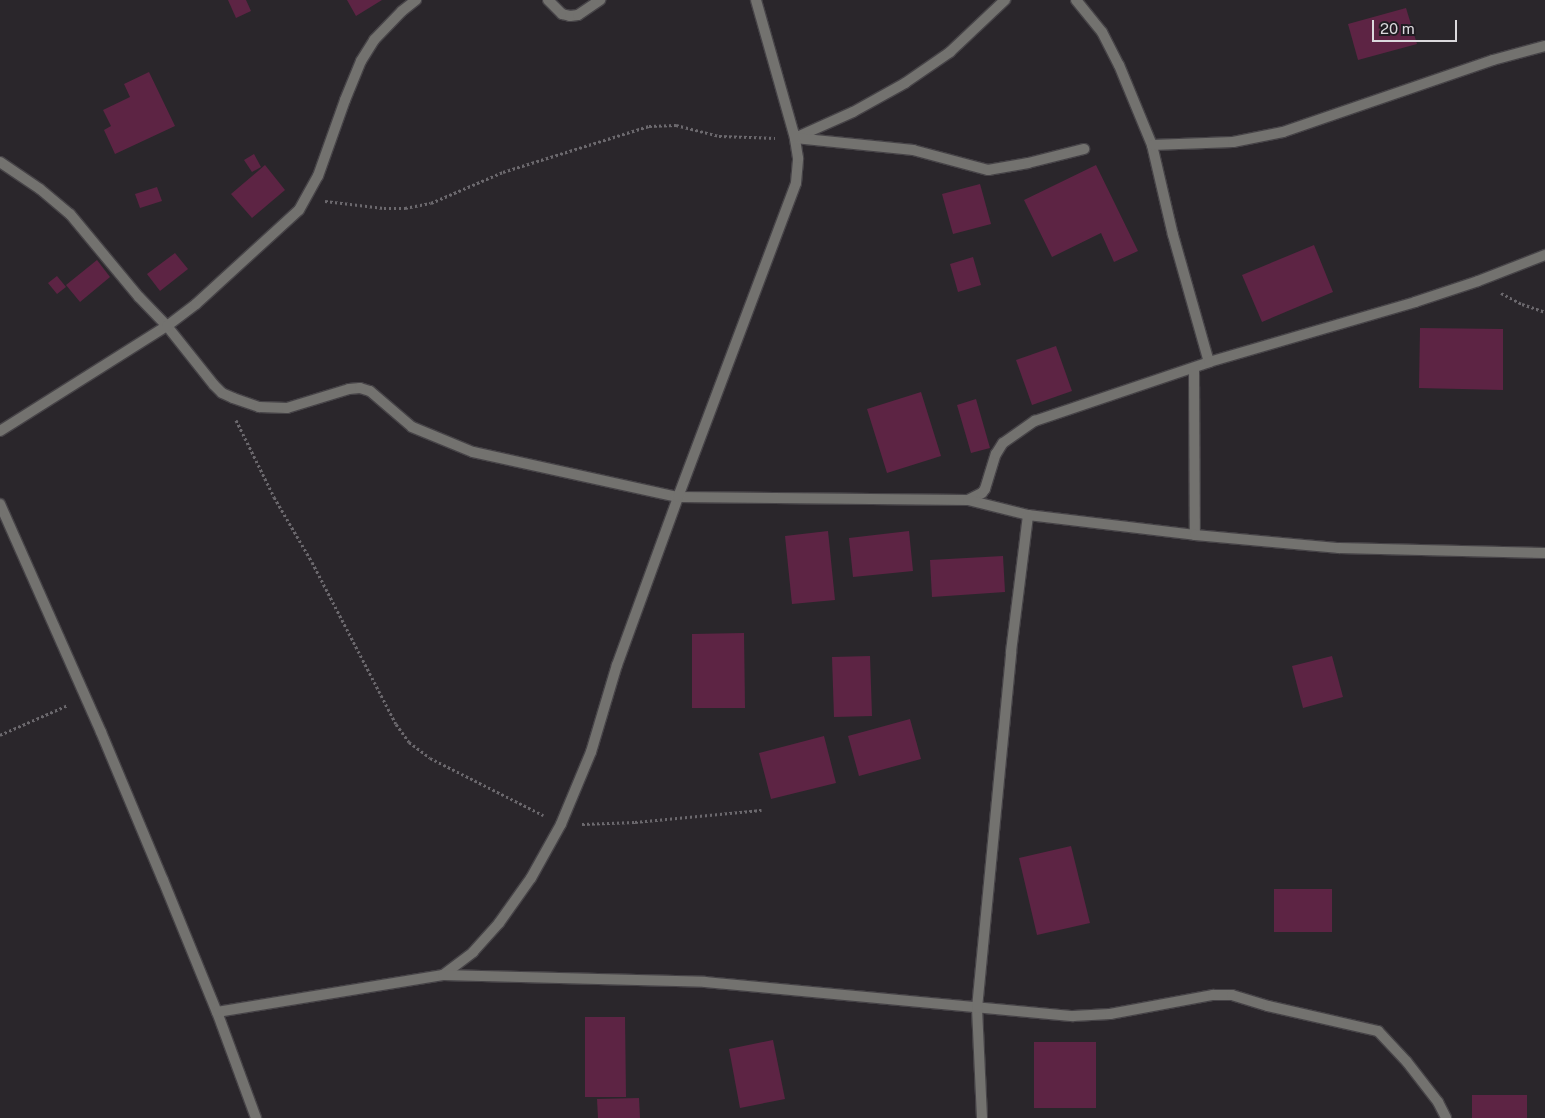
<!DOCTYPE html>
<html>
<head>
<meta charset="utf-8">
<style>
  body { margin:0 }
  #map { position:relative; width:1545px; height:1118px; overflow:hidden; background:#2a262b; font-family:"Public Sans",sans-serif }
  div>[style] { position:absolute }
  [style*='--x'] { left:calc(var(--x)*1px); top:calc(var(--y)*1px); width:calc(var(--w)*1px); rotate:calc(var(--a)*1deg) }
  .building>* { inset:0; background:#5d2444 }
  .path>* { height:3px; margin-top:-1.5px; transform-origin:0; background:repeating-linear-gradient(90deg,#6b686d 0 2.5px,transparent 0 5px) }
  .roads { filter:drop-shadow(1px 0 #464347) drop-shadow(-1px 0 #464347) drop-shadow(0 1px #464347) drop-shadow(0 -1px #464347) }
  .minor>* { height:10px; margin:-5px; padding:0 5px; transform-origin:5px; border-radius:5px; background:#73726f }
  span { translate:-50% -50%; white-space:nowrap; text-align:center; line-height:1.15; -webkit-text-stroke:4px #201c22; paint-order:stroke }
  .scale { position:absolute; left:1372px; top:20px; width:85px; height:22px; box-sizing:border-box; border:2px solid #dbd9dd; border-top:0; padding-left:6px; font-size:15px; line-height:18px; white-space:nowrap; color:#dbd9dd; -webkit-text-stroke:4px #201c22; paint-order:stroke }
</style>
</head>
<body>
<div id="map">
  <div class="building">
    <i style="clip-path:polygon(228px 0,246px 0,251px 11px,236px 18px)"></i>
    <i style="clip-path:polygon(347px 0,382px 0,356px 16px)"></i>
    <i style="clip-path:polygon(1406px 8px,1417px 44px,1358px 60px,1348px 24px)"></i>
    <i style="clip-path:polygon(149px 72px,175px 126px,115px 154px,104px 130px,111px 126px,103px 110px,130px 97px,124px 84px)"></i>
    <i style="clip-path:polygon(254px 154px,261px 167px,252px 172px,244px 160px)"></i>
    <i style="clip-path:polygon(265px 165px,285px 190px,252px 218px,231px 194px)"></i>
    <i style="clip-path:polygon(1096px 165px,1138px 251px,1114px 262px,1101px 233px,1052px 257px,1024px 200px)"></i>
    <i style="clip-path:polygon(980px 184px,991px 224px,953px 234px,942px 194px)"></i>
    <i style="clip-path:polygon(157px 187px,162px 201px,140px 208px,135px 194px)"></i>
    <i style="clip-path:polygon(1314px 245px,1333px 292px,1262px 322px,1242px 275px)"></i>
    <i style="clip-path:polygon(175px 253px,188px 269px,160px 291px,147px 274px)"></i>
    <i style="clip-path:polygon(973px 257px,981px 285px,958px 292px,950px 264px)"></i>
    <i style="clip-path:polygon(97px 260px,110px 277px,80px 302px,66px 285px)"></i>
    <i style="clip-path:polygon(57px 276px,66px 287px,57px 294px,48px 283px)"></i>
    <i style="clip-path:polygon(1420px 328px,1503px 329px,1503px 390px,1419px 388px)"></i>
    <i style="clip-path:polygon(1056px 346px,1072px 391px,1032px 405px,1016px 360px)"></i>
    <i style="clip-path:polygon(921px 392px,941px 456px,887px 473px,867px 409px)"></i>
    <i style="clip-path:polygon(976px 399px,990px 448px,971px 453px,957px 405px)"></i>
    <i style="clip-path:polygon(828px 531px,835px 600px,792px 604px,785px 536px)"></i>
    <i style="clip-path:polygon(909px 531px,913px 571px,853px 577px,849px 538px)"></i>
    <i style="clip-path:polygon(1003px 556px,1005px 592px,932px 597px,930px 560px)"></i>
    <i style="clip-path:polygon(744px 633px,745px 708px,692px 708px,692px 634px)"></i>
    <i style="clip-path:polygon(870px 656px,872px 716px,834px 717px,832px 657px)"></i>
    <i style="clip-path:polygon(1332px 656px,1343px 697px,1303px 708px,1292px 666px)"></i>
    <i style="clip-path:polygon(910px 719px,921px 759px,859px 776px,848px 736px)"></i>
    <i style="clip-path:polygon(824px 736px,836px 783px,771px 799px,759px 753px)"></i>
    <i style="clip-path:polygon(1071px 846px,1090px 923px,1037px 935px,1019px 858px)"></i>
    <i style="clip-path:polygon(1274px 889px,1332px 889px,1332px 932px,1274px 932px)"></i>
    <i style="clip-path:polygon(585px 1017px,625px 1017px,626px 1097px,585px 1097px)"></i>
    <i style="clip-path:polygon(773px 1040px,785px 1099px,740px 1108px,729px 1049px)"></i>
    <i style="clip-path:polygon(1034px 1042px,1096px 1042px,1096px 1108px,1034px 1108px)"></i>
    <i style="clip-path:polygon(1472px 1095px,1527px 1095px,1527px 1118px,1472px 1118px)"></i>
    <i style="clip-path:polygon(639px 1098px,640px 1118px,598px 1118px,597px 1099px)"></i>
  </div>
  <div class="path">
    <i style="--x:325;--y:201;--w:59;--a:6.8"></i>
    <i style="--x:384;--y:208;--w:21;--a:0"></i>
    <i style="--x:405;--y:208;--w:26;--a:-11"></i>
    <i style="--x:431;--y:203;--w:78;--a:-23.3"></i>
    <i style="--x:503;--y:172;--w:153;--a:-17.5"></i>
    <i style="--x:649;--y:126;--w:27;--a:-2"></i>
    <i style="--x:676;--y:125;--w:44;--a:14.3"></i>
    <i style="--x:719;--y:136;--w:56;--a:2"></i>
    <i style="--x:1501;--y:293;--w:24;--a:28"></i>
    <i style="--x:1522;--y:304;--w:24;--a:19"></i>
    <i style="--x:236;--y:420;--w:86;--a:63.7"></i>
    <i style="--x:274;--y:497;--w:75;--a:59.7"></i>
    <i style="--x:312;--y:562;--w:182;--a:62.6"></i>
    <i style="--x:396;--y:724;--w:22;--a:54"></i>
    <i style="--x:409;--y:742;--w:26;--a:37"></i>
    <i style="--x:430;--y:758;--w:127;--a:26.8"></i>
    <i style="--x:0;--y:735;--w:74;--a:-23.8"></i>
    <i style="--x:582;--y:824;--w:53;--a:-2.2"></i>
    <i style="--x:635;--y:822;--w:127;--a:-5.4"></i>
  </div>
  <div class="roads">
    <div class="minor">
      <i style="--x:548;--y:0;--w:20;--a:45"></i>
      <i style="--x:562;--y:14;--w:8;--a:14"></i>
      <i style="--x:570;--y:16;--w:8;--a:-7"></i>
      <i style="--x:578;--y:15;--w:27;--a:-34"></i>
      <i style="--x:1076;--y:0;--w:41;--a:50.9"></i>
      <i style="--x:1102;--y:32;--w:37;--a:63"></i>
      <i style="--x:1119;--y:65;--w:87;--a:67.6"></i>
      <i style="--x:1152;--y:145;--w:92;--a:76.9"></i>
      <i style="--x:1173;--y:235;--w:132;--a:74.2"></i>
      <i style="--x:797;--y:137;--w:61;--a:-24.1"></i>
      <i style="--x:853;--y:112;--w:60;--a:-29.1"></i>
      <i style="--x:905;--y:83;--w:55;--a:-34.6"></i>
      <i style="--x:950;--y:52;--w:76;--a:-43.4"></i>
      <i style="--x:795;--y:138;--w:119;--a:5.8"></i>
      <i style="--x:913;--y:150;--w:78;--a:14.9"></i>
      <i style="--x:988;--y:170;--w:41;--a:-9.9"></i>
      <i style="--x:1028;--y:163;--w:58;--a:-14"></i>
      <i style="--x:1152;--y:145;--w:81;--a:-2.1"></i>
      <i style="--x:1233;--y:142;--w:51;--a:-11.3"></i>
      <i style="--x:1283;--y:132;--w:222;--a:-18.9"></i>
      <i style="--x:1493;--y:60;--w:54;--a:-15.1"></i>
      <i style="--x:0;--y:162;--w:48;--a:34"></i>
      <i style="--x:40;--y:189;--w:39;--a:40"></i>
      <i style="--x:70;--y:214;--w:108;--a:50.3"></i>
      <i style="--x:139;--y:297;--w:40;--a:46"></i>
      <i style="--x:167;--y:326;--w:75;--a:51.5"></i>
      <i style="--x:214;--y:385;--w:11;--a:45"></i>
      <i style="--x:222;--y:393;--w:12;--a:24"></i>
      <i style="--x:233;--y:398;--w:28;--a:19"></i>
      <i style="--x:259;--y:407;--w:28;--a:2"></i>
      <i style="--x:287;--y:408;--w:65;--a:-17"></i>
      <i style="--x:349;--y:389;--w:11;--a:-5"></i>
      <i style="--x:360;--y:388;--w:10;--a:17"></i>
      <i style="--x:370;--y:391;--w:55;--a:40.6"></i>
      <i style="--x:412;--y:427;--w:66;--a:22.3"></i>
      <i style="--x:473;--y:452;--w:210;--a:12.4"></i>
      <i style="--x:678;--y:497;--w:290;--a:0.6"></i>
      <i style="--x:968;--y:500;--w:16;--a:-27"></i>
      <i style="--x:982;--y:493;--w:5;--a:-53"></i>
      <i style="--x:985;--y:489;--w:37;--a:-73"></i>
      <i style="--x:996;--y:454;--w:13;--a:-58"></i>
      <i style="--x:1003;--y:443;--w:39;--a:-35"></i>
      <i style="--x:1035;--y:421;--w:184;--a:-18.7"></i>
      <i style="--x:1209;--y:362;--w:215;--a:-16.2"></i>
      <i style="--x:1415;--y:302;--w:66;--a:-18.4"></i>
      <i style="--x:1478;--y:281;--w:72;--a:-21.2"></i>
      <i style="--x:1194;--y:368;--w:167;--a:89.7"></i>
      <i style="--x:0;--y:431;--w:197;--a:-32.2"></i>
      <i style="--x:167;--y:326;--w:36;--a:-37"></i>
      <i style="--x:196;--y:304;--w:139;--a:-42.4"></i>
      <i style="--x:299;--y:210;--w:39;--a:-61"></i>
      <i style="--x:318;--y:176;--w:81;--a:-70.4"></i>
      <i style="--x:345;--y:100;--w:42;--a:-67.7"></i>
      <i style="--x:361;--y:61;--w:25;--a:-58"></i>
      <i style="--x:374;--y:40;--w:40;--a:-46"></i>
      <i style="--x:402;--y:11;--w:18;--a:-38"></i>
      <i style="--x:968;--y:500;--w:62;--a:14"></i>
      <i style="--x:1028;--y:515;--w:168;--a:6.8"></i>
      <i style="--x:1195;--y:535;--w:145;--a:5.2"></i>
      <i style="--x:1339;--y:548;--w:206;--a:1.4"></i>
      <i style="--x:0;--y:504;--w:249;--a:66.1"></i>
      <i style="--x:101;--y:732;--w:160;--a:67.3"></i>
      <i style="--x:163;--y:880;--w:143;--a:67.8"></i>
      <i style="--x:217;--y:1012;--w:113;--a:69.8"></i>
      <i style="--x:443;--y:975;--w:38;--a:-37"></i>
      <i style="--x:473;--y:952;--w:39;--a:-48"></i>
      <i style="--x:499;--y:923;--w:55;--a:-54.6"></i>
      <i style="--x:531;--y:878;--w:62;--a:-60.9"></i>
      <i style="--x:561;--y:824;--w:78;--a:-67.4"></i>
      <i style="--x:591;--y:752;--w:91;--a:-73.4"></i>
      <i style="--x:617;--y:665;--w:179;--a:-70"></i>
      <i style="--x:678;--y:497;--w:335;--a:-69.4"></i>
      <i style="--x:796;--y:183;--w:25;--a:-85"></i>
      <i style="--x:798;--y:158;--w:20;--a:-99"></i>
      <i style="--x:795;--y:138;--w:143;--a:-105.8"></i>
      <i style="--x:217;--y:1012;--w:229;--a:-9.3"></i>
      <i style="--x:443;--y:975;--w:262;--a:1.5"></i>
      <i style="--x:705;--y:982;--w:370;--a:5.3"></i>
      <i style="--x:1073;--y:1016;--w:37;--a:-3"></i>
      <i style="--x:1110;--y:1014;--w:105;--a:-10.5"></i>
      <i style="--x:1213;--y:995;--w:19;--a:0"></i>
      <i style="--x:1232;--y:995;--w:38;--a:17"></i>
      <i style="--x:1268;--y:1006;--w:113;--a:12.8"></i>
      <i style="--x:1378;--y:1031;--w:42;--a:46.9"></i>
      <i style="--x:1407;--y:1062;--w:51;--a:52.2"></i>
      <i style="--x:1438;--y:1102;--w:18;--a:63"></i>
      <i style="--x:982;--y:1118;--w:110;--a:-92.6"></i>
      <i style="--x:977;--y:1008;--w:358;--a:-84.5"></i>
      <i style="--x:1011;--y:652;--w:138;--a:-82.9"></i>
    </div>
  </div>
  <div class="scale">20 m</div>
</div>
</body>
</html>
